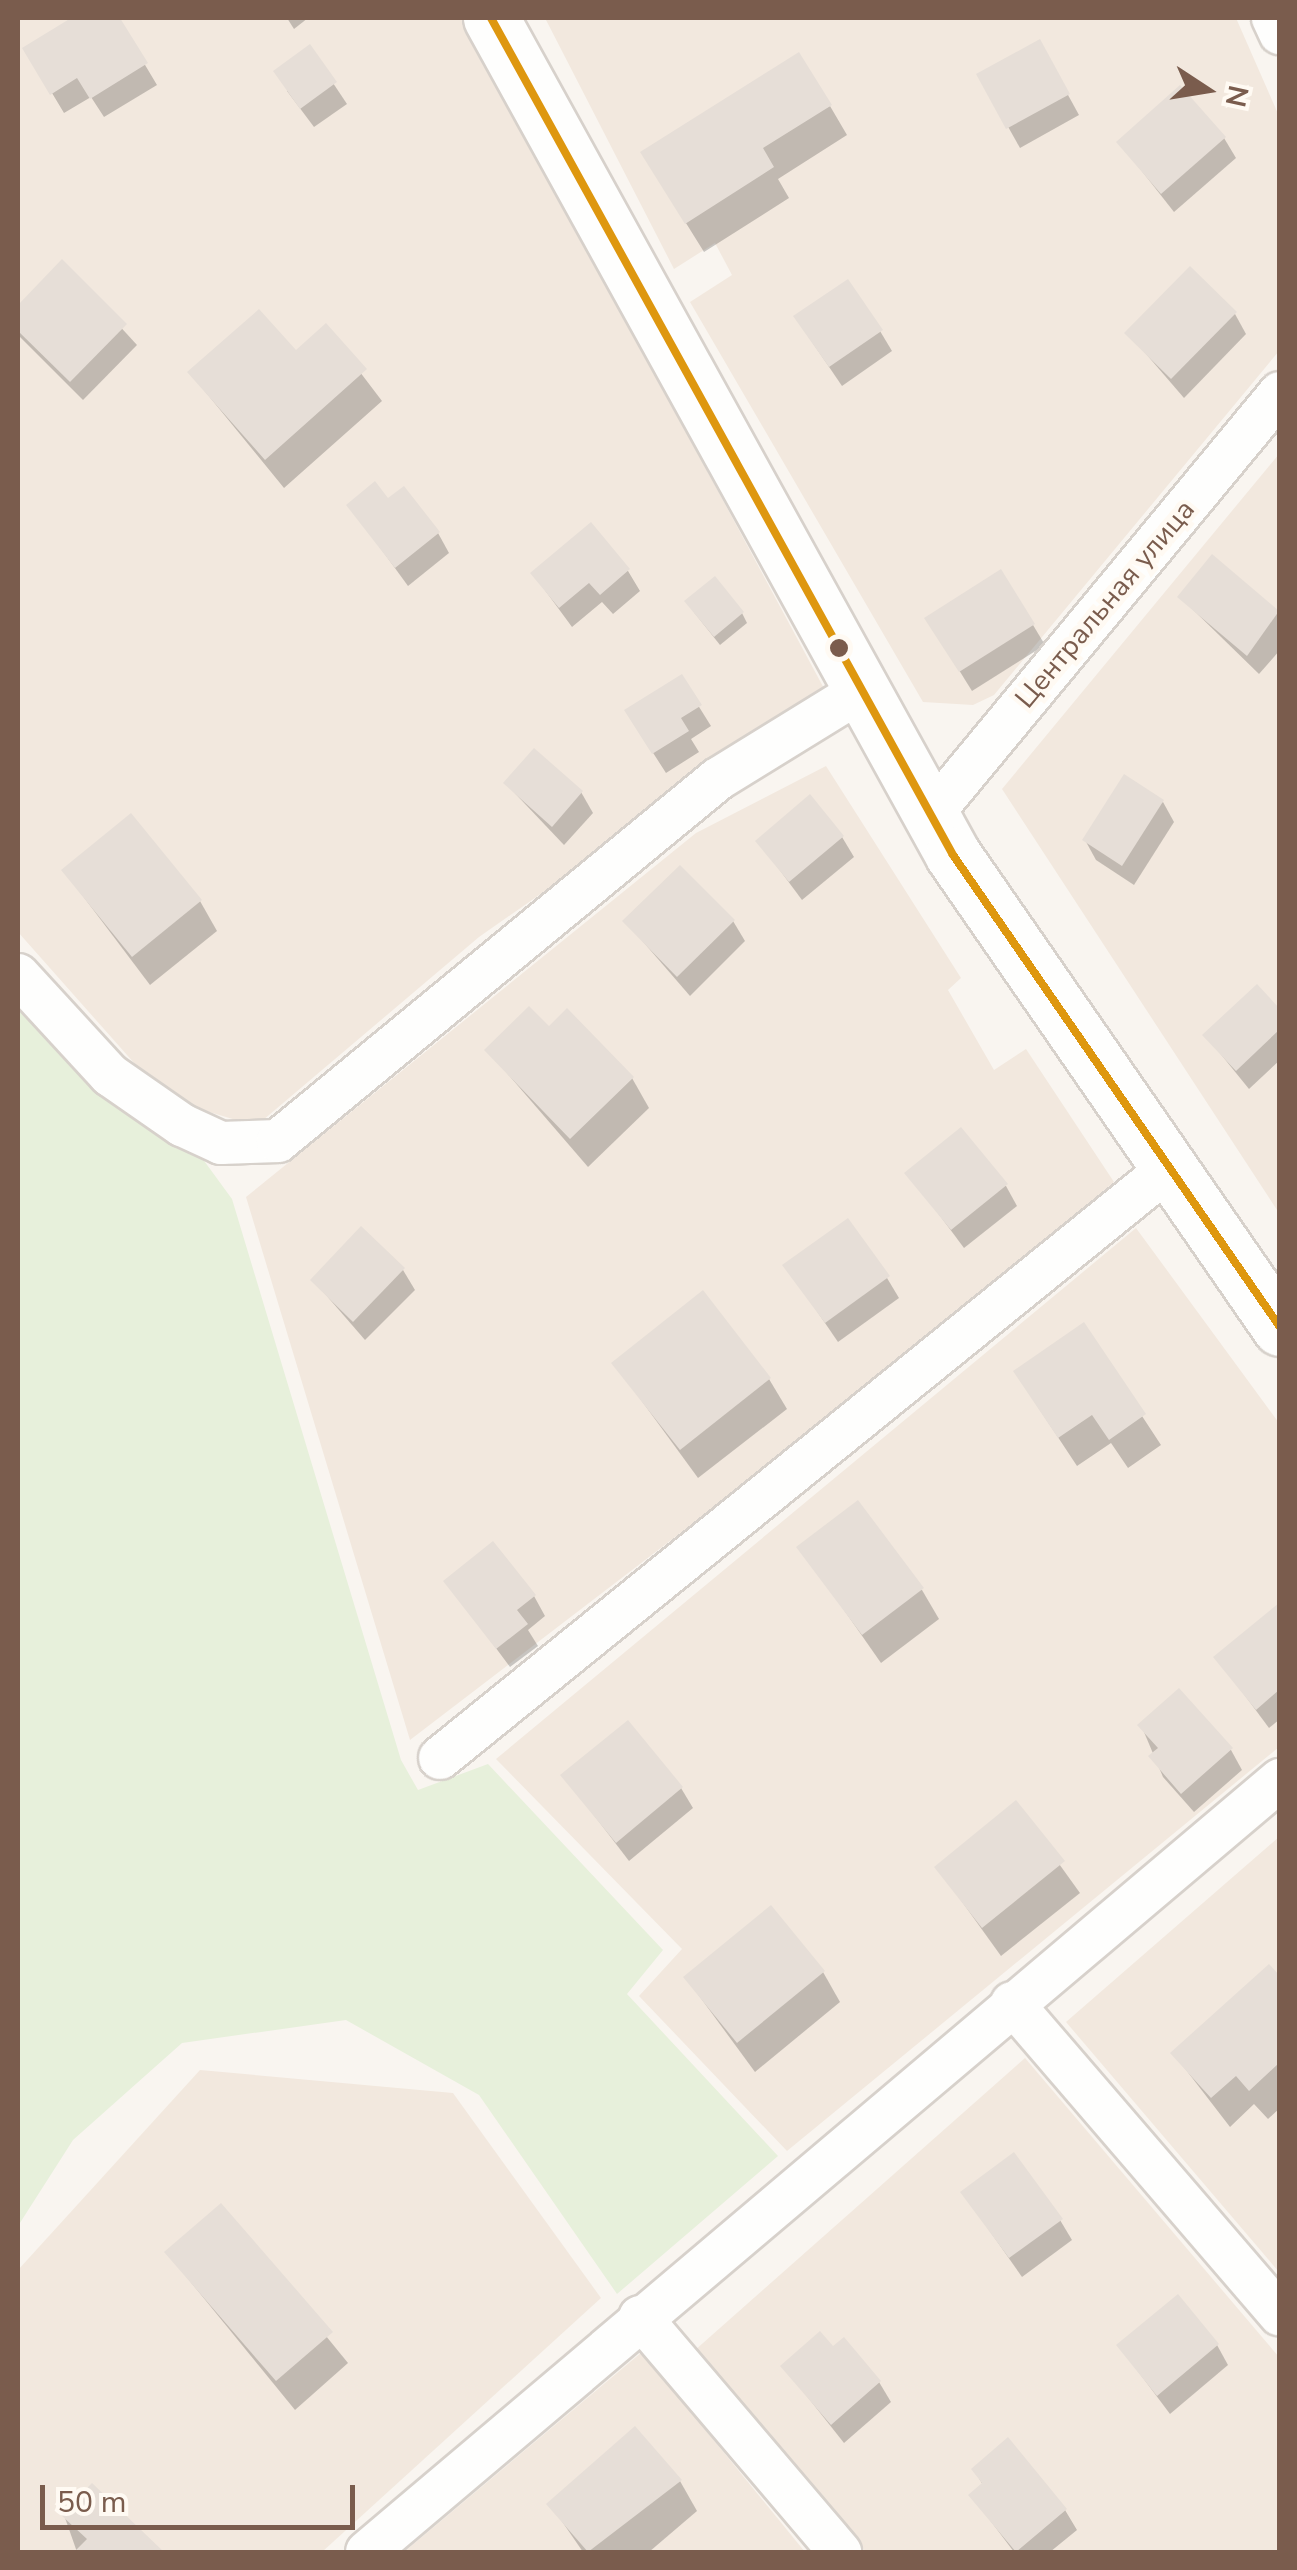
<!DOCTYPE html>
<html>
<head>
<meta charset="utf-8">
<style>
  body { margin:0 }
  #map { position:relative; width:1297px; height:2570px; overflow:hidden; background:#f9f5f0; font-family:"Nunito Sans",sans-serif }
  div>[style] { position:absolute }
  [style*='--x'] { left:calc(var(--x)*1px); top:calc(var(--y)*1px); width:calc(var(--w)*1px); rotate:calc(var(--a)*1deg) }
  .residential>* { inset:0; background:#f2e8de }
  .green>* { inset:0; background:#e7f0db }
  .shadow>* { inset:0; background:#0003 }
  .building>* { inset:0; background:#e6ded7 }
  .roads { filter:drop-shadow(2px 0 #d7d1cb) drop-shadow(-2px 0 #d7d1cb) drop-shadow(0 2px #d7d1cb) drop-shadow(0 -2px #d7d1cb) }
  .street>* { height:42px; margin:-21px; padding:0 21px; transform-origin:21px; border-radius:21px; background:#fefefd }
  .secondary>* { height:55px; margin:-27.5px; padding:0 27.5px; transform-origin:27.5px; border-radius:27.5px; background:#fefefd }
  .bus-1>* { height:8px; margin:-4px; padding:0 4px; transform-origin:4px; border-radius:4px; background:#de970f }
  .dots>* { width:28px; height:28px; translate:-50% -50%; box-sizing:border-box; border:5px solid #fffaf3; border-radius:50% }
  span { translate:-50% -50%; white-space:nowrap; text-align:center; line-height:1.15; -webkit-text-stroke:9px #fffaf3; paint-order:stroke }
  .street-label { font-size:28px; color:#7a5c4d }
  .frame { position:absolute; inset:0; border:20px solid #7a5c4d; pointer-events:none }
  .north { position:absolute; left:1157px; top:40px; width:100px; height:100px; -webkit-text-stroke:8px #fffaf3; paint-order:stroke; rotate:102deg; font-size:28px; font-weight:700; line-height:40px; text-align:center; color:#7a5c4d }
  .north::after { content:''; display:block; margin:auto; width:35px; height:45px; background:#7a5c4d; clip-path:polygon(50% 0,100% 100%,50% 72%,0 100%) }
  .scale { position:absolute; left:40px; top:2485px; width:315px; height:45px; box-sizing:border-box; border:5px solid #7a5c4d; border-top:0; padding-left:12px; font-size:30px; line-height:35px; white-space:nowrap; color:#7a5c4d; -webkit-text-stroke:8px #fffaf3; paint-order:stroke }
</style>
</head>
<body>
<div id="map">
  <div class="residential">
    <i style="clip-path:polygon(18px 18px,464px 18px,827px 694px,479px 937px,256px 1126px,166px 1099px,18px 932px)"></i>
    <i style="clip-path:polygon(545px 18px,1236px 18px,1279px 116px,1279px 351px,994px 695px,973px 705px,923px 702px,690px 302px,732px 275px,715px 243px,674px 269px)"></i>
    <i style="clip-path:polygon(1279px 454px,1279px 1213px,1002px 789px)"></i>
    <i style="clip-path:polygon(826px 766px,961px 978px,948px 990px,994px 1070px,1026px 1049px,1114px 1182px,858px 1397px,410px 1740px,246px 1197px,696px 833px)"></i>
    <i style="clip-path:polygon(1136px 1228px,1279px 1423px,1279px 1747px,787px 2151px,639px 1996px,682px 1949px,496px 1759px)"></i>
    <i style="clip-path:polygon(1279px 1837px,1279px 2272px,1066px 2022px)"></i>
    <i style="clip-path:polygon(1025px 2058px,1279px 2357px,1279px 2552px,866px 2552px,694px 2351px)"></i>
    <i style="clip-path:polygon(200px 2070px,453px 2093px,601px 2298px,322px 2552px,18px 2552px,18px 2270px)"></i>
    <i style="clip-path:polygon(642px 2352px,805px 2552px,404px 2552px)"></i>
  </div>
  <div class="green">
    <i style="clip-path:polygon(18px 1003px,103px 1092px,202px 1158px,232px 1199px,401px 1760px,418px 1790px,488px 1764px,663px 1950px,627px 1994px,778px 2156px,617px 2294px,479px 2095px,346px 2020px,182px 2043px,73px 2140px,18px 2226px)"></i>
  </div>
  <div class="shadow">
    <i style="clip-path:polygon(75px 18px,117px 18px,157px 85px,104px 117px,91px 97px,64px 113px,25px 48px)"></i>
    <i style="clip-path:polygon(287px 18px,308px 18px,294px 29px)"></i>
    <i style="clip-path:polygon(1039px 42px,1079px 115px,1020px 148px,979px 75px)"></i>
    <i style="clip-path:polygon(309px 47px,347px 104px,314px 127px,287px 91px)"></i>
    <i style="clip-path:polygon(830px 106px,847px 135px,778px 179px,789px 198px,704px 252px,661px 183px)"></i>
    <i style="clip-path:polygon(1224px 138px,1236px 158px,1174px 212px,1119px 142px)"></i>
    <i style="clip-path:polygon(62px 263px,137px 345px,83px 400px,18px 335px,18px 309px)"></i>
    <i style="clip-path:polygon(1235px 314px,1246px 334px,1184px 398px,1128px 333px)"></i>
    <i style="clip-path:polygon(325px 326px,382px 401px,284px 488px,190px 373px,295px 354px)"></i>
    <i style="clip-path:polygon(880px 331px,892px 351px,842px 386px,808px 336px)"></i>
    <i style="clip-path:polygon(388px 502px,438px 533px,449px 553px,408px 586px,349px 505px)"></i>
    <i style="clip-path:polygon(1213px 558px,1280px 614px,1280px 650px,1259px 674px,1180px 597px)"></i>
    <i style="clip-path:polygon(628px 571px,640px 591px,613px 614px,602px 602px,572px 627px,533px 574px)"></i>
    <i style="clip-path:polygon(693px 611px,742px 613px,747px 623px,720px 645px)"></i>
    <i style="clip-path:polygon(1033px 625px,1045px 645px,972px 691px,939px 638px)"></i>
    <i style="clip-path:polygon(681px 678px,711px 726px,691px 739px,699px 752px,666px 773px,639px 731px)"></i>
    <i style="clip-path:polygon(506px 784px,581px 792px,593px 813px,564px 845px)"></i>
    <i style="clip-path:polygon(1163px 802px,1174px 822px,1134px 885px,1096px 860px,1085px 840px)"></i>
    <i style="clip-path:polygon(842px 837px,854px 857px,802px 900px,758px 841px)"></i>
    <i style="clip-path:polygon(64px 871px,200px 901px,217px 931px,150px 985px)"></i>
    <i style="clip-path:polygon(733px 921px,745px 941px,690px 996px,626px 922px)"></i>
    <i style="clip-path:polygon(1257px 987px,1280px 1012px,1280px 1060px,1249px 1089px,1206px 1036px)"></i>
    <i style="clip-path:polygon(549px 1030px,632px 1078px,649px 1108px,588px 1167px,487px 1050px)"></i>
    <i style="clip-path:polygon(908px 1173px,1006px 1186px,1017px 1206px,964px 1248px)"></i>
    <i style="clip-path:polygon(786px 1266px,887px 1278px,899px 1298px,838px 1342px)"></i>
    <i style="clip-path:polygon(403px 1270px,415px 1290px,365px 1340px,313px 1280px)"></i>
    <i style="clip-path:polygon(1083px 1326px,1161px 1445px,1128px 1468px,1111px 1443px,1077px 1466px,1034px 1401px)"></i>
    <i style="clip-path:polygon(614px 1363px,769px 1379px,787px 1409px,698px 1478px)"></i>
    <i style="clip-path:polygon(800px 1547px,922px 1590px,939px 1619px,881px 1663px)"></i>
    <i style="clip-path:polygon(446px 1581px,534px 1596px,545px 1616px,528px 1630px,538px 1646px,510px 1667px)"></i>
    <i style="clip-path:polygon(1280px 1607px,1280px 1719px,1269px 1728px,1217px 1658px)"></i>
    <i style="clip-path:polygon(1141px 1725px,1231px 1750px,1242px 1770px,1194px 1812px,1163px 1777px)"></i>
    <i style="clip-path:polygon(564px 1776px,681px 1788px,693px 1808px,629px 1861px)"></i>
    <i style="clip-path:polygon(1016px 1804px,1080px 1893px,1001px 1956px,937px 1867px)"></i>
    <i style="clip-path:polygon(1269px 1967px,1280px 1979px,1280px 2108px,1268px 2119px,1254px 2104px,1230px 2127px,1173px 2053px)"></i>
    <i style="clip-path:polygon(823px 1972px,840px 2002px,755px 2072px,686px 1978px)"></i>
    <i style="clip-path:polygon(963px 2193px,1060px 2220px,1072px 2240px,1022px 2277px)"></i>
    <i style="clip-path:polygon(220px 2206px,348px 2363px,295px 2410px,167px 2253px)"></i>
    <i style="clip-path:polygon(1217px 2345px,1228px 2365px,1170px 2414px,1119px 2346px)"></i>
    <i style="clip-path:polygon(833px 2350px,879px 2382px,891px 2402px,844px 2443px,783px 2366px)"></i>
    <i style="clip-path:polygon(974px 2470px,1065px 2510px,1077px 2530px,1050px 2552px,1014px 2552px,971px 2495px,983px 2485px)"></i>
    <i style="clip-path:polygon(680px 2481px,697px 2511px,649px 2552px,583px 2552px,550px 2504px)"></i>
    <i style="clip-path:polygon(92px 2487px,160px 2552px,77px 2552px,64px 2515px)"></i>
  </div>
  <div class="building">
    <i style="clip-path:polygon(71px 18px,120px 18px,148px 63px,90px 99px,77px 78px,50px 95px,22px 48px)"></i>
    <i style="clip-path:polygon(1040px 39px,1070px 94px,1006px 129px,976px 74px)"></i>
    <i style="clip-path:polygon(310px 44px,337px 82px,300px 109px,273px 71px)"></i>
    <i style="clip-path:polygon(799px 52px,832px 105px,763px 148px,774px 167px,685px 224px,640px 152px)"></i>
    <i style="clip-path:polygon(1180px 85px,1226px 137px,1161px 194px,1116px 142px)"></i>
    <i style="clip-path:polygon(62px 259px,127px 324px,70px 382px,18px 331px,18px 305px)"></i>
    <i style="clip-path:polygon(1190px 266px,1237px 312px,1171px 379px,1124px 333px)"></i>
    <i style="clip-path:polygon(848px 279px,883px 330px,829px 367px,793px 316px)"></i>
    <i style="clip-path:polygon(259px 309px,296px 350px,326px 323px,367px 369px,265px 460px,187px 372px)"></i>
    <i style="clip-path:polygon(375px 481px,388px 498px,404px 486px,440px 532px,395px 568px,346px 505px)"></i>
    <i style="clip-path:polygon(591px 522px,630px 569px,600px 595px,589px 583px,559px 608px,530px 573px)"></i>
    <i style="clip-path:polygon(1212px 554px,1279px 611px,1247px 656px,1177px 597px)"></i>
    <i style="clip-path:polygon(1001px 569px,1035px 624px,959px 672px,924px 618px)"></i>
    <i style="clip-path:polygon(715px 576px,744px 612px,714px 637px,684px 601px)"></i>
    <i style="clip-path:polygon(682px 674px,702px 705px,681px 718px,689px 731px,652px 754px,624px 710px)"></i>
    <i style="clip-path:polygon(534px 748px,583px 791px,552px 827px,503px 783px)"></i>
    <i style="clip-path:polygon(1124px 774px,1164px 800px,1122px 866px,1082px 840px)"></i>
    <i style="clip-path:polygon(810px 794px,844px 836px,789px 882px,755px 841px)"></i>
    <i style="clip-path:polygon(131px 813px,202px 900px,132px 957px,61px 870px)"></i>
    <i style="clip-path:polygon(680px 865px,735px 920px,677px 977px,622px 921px)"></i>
    <i style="clip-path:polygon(1257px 984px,1279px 1008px,1279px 1030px,1236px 1071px,1202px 1035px)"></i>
    <i style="clip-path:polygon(529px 1006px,549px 1026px,567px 1008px,634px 1077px,570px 1139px,484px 1050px)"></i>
    <i style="clip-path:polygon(961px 1127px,1008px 1184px,951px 1230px,904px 1173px)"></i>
    <i style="clip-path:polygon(848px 1218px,890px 1276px,825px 1323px,782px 1265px)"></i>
    <i style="clip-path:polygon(361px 1226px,405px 1268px,353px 1322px,310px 1280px)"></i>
    <i style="clip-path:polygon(703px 1290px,771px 1378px,680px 1450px,611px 1363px)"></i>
    <i style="clip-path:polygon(1084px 1322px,1146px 1414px,1109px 1440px,1092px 1415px,1058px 1438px,1013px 1371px)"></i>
    <i style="clip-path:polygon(858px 1500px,924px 1588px,862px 1635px,796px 1547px)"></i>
    <i style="clip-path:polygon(493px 1541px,536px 1595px,517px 1610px,528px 1624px,496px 1649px,443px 1581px)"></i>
    <i style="clip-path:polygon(1279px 1603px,1279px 1690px,1256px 1710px,1213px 1657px)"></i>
    <i style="clip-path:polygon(1179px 1688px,1233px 1748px,1181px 1794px,1148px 1756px,1158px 1748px,1137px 1725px)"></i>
    <i style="clip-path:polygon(628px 1720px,683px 1787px,616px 1843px,560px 1775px)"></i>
    <i style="clip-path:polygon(1016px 1800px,1065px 1861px,982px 1928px,934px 1867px)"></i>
    <i style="clip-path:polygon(771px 1905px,825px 1971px,737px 2043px,683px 1977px)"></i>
    <i style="clip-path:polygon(1269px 1964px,1279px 1975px,1279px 2063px,1249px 2091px,1236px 2076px,1211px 2098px,1170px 2053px)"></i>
    <i style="clip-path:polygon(1014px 2152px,1063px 2219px,1009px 2258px,960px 2192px)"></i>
    <i style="clip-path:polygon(221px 2203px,333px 2332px,276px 2381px,164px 2252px)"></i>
    <i style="clip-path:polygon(1178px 2294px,1219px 2344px,1157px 2396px,1116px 2345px)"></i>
    <i style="clip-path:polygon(820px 2331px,833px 2346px,844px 2337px,881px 2381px,831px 2425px,780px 2366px)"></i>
    <i style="clip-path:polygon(635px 2426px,682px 2480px,588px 2552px,546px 2504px)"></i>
    <i style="clip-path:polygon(1008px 2437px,1067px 2509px,1016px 2552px,968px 2495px,982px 2483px,971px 2469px)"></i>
    <i style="clip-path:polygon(92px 2483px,164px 2552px,74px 2552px,87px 2539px,61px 2515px)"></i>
  </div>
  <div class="roads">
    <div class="street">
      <i style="--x:1273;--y:18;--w:17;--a:65"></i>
      <i style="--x:930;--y:816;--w:549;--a:-50.39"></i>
      <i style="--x:18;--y:975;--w:136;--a:47.4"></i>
      <i style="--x:110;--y:1075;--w:88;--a:34.8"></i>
      <i style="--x:182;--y:1125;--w:43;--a:24.8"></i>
      <i style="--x:221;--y:1143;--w:57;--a:-2"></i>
      <i style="--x:278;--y:1141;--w:570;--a:-39.45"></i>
      <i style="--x:718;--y:779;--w:166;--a:-31.7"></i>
      <i style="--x:440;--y:1758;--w:935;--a:-38.97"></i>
      <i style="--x:1012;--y:2003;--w:411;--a:49.3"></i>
      <i style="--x:640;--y:2317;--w:309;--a:49.6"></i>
      <i style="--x:367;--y:2552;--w:1196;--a:-40.22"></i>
    </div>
    <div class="secondary">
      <i style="--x:491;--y:18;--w:956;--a:61.1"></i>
      <i style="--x:953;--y:855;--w:575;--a:55.34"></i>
    </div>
  </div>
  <div class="bus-1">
    <i style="--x:491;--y:18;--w:956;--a:61.1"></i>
    <i style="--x:953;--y:855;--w:574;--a:55.29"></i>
  </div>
  <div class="dots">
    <i style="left:839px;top:648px;background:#7a5c4d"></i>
  </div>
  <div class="street-label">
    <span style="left:1105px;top:604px;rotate:-50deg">Центральная улица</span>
  </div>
  <div class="frame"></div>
  <div class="north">N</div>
  <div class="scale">50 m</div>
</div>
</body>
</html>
